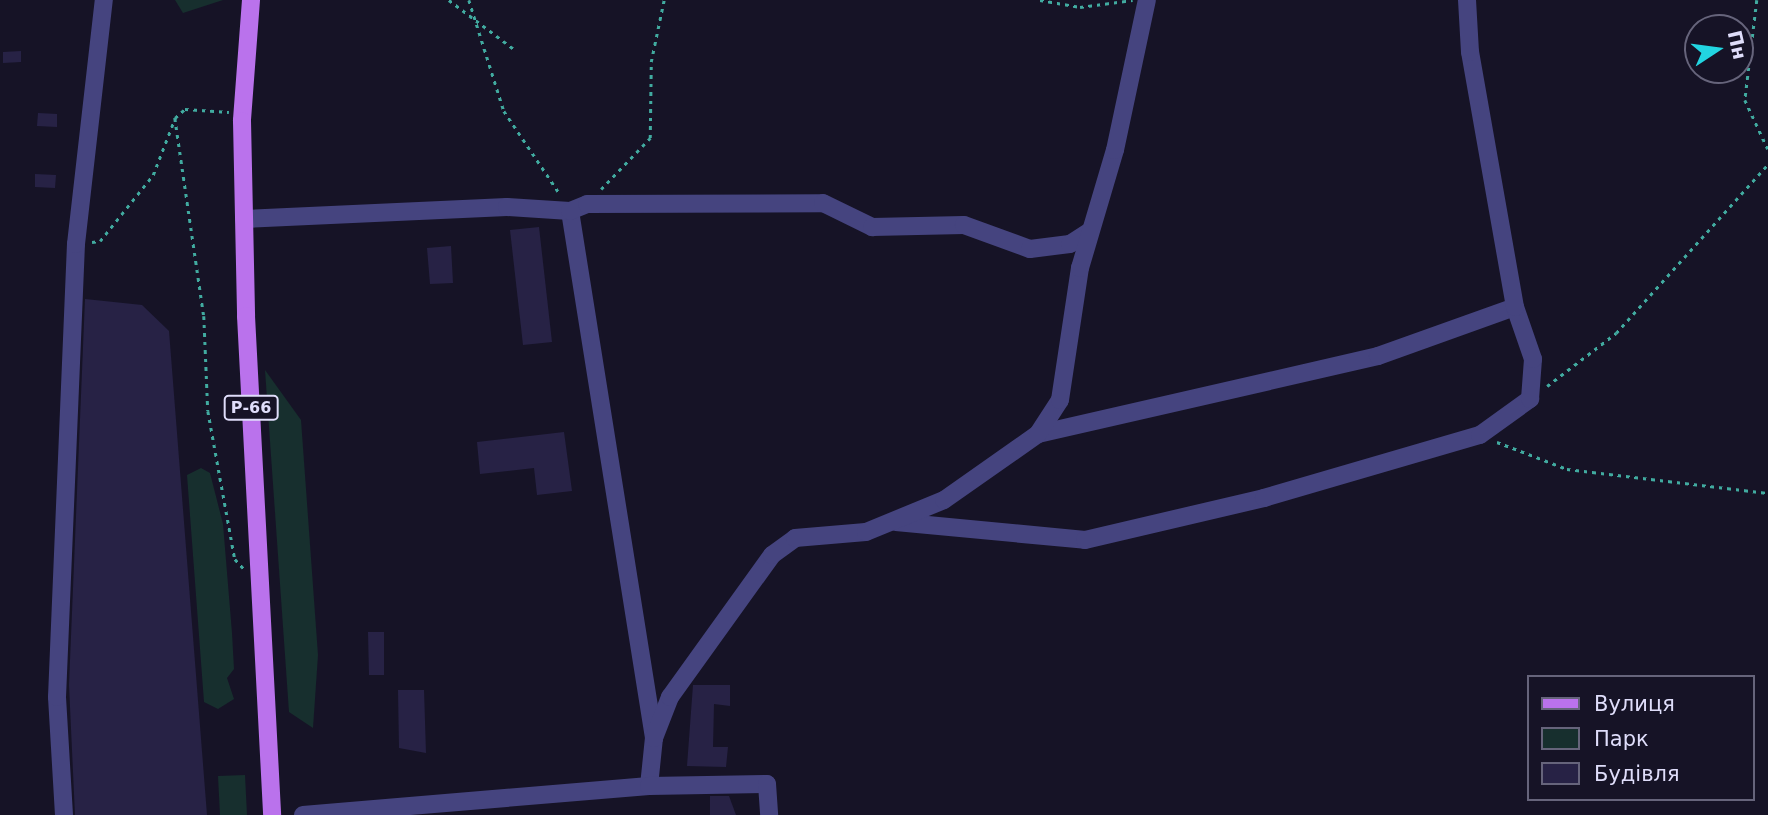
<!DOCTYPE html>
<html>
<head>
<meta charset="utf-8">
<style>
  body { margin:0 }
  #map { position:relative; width:1768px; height:815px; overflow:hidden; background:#161326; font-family:"DejaVu Sans",sans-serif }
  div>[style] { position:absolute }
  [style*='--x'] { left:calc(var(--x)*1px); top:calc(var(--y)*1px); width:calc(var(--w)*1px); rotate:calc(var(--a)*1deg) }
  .green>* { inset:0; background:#172f2e }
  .building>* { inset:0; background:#272245 }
  .path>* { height:2.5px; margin-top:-1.25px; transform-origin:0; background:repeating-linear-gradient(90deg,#41aba0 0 3.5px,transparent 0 8.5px) }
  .minor>* { height:18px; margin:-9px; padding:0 9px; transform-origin:9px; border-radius:9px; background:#45447f }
  .major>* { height:18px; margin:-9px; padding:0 9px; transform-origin:9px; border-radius:9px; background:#ba72ec }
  span { translate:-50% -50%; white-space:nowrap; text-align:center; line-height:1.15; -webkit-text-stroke:5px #161326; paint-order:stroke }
  .shield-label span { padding:2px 5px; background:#161326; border:2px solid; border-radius:5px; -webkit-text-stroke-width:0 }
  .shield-label { font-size:16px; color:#dfddfa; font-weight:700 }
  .legend { position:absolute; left:1527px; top:675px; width:228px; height:126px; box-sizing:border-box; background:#161326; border:2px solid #66647b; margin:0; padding:9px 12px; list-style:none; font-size:21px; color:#dfddfa }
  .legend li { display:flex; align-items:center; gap:14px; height:35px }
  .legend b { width:35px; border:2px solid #66647b }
  .north { position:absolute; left:1684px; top:14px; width:70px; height:70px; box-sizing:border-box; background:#161326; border:2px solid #66647b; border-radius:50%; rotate:77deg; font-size:19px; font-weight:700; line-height:28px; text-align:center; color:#dfddfa }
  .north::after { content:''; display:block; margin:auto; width:24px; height:32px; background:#22d5e1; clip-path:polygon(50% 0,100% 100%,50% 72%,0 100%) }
</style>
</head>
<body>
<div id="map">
  <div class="green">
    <i style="clip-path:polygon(175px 0,223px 0,183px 13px)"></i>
    <i style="clip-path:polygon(265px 370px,301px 420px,318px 655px,313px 728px,289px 712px)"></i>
    <i style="clip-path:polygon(201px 468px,210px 473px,223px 524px,232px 633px,234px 669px,227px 678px,234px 699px,218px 709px,204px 702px,187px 475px)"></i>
    <i style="clip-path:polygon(245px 775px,247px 815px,220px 815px,218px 776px)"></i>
  </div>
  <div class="building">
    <i style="clip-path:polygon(21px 51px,21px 62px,3px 63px,3px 52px)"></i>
    <i style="clip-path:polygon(38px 113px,57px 114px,57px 127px,37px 126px)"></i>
    <i style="clip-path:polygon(35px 174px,56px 175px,55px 188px,35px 187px)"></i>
    <i style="clip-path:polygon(539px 227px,552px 342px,523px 345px,510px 230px)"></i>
    <i style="clip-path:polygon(451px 246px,453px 283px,430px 284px,427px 248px)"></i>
    <i style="clip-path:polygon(85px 299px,142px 305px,169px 331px,207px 815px,75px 815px,69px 685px)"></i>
    <i style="clip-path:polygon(564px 432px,572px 491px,537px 495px,534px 468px,480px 474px,477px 442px)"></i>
    <i style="clip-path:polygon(368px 632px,384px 632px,384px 675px,369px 675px)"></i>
    <i style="clip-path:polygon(693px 685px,730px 685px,730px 706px,714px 704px,713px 747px,728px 747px,726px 767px,687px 766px)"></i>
    <i style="clip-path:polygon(398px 690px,424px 690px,426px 753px,399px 748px)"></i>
    <i style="clip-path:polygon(710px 796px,729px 796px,736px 815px,710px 815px)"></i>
  </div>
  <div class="path">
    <i style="--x:449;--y:0;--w:83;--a:37.1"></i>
    <i style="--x:469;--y:0;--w:116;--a:72.5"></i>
    <i style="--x:504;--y:111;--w:100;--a:56"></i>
    <i style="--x:1040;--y:0;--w:41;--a:9.9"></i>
    <i style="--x:1080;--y:7;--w:53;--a:-7.5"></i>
    <i style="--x:1757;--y:0;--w:101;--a:96.8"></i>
    <i style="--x:1745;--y:100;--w:54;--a:64.9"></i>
    <i style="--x:175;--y:118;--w:200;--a:81.7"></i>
    <i style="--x:204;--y:316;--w:95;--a:87.6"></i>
    <i style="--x:208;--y:411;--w:150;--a:79.7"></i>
    <i style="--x:235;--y:559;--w:13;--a:48"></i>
    <i style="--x:601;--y:189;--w:71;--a:-46.1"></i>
    <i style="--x:650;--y:138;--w:76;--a:-89.2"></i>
    <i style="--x:651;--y:62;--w:63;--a:-78.2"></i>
    <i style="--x:92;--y:242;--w:8;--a:-7"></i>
    <i style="--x:100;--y:241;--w:85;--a:-51.2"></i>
    <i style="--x:153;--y:175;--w:61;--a:-68.9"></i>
    <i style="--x:175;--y:118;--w:13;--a:-42"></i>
    <i style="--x:185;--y:109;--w:44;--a:3.9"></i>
    <i style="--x:1547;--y:386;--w:87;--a:-37.5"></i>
    <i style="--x:1616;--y:333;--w:227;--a:-48"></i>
    <i style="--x:1497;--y:442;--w:75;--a:21.1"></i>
    <i style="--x:1567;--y:469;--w:202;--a:6.8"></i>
  </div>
  <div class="minor">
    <i style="--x:570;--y:211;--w:534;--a:80.94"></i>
    <i style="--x:244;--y:219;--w:263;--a:-2.6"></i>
    <i style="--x:507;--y:207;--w:63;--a:3.6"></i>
    <i style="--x:570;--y:211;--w:18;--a:-22"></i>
    <i style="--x:587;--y:204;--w:236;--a:-0.2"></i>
    <i style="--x:823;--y:203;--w:55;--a:26.1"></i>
    <i style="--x:872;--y:227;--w:92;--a:-1.2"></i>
    <i style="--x:964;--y:225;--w:70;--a:20"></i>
    <i style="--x:1030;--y:249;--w:40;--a:-7.1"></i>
    <i style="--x:1070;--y:244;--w:24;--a:-33"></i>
    <i style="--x:1038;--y:434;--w:349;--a:-12.9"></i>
    <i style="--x:1378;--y:356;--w:145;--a:-19.7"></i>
    <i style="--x:896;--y:522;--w:190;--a:5.4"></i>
    <i style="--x:1085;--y:540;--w:184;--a:-13.2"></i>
    <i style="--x:1264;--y:498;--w:225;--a:-16.3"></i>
    <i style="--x:1480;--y:435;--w:62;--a:-35.8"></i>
    <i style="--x:1530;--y:399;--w:40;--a:-85.7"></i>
    <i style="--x:1533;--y:359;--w:55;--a:-109.1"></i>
    <i style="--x:1515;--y:307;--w:259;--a:-100"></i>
    <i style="--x:1470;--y:52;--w:52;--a:-93.3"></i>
    <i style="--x:649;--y:786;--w:48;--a:-84.1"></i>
    <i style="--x:654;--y:738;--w:44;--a:-68.7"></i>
    <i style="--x:670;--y:697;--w:175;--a:-54.3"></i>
    <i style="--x:772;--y:555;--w:29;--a:-36"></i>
    <i style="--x:795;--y:538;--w:71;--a:-4.8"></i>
    <i style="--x:866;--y:532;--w:84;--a:-22.3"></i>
    <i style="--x:944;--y:500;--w:115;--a:-35.1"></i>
    <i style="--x:1038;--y:434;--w:40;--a:-57.1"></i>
    <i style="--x:1060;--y:400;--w:134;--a:-81.4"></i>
    <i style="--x:1080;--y:268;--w:123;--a:-73.5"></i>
    <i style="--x:1115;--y:150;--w:153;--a:-78"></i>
    <i style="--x:64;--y:815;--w:118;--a:-93.4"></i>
    <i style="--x:57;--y:697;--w:453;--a:-87.6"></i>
    <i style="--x:76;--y:244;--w:246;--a:-83.5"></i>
    <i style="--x:303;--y:815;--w:347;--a:-4.8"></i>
    <i style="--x:649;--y:786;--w:118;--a:-1"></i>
    <i style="--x:767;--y:784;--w:31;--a:86"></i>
  </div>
  <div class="major">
    <i style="--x:251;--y:0;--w:121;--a:94.3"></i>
    <i style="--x:242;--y:121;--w:195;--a:88.8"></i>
    <i style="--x:246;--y:316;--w:500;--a:87"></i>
  </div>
  <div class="shield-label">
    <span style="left:251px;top:408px">Р-66</span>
  </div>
  <ul class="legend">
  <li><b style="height:9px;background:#ba72ec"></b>Вулиця</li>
  <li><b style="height:19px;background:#172f2e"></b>Парк</li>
  <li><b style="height:19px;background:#272245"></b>Будівля</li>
  </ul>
  <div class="north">Пн</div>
</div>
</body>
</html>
